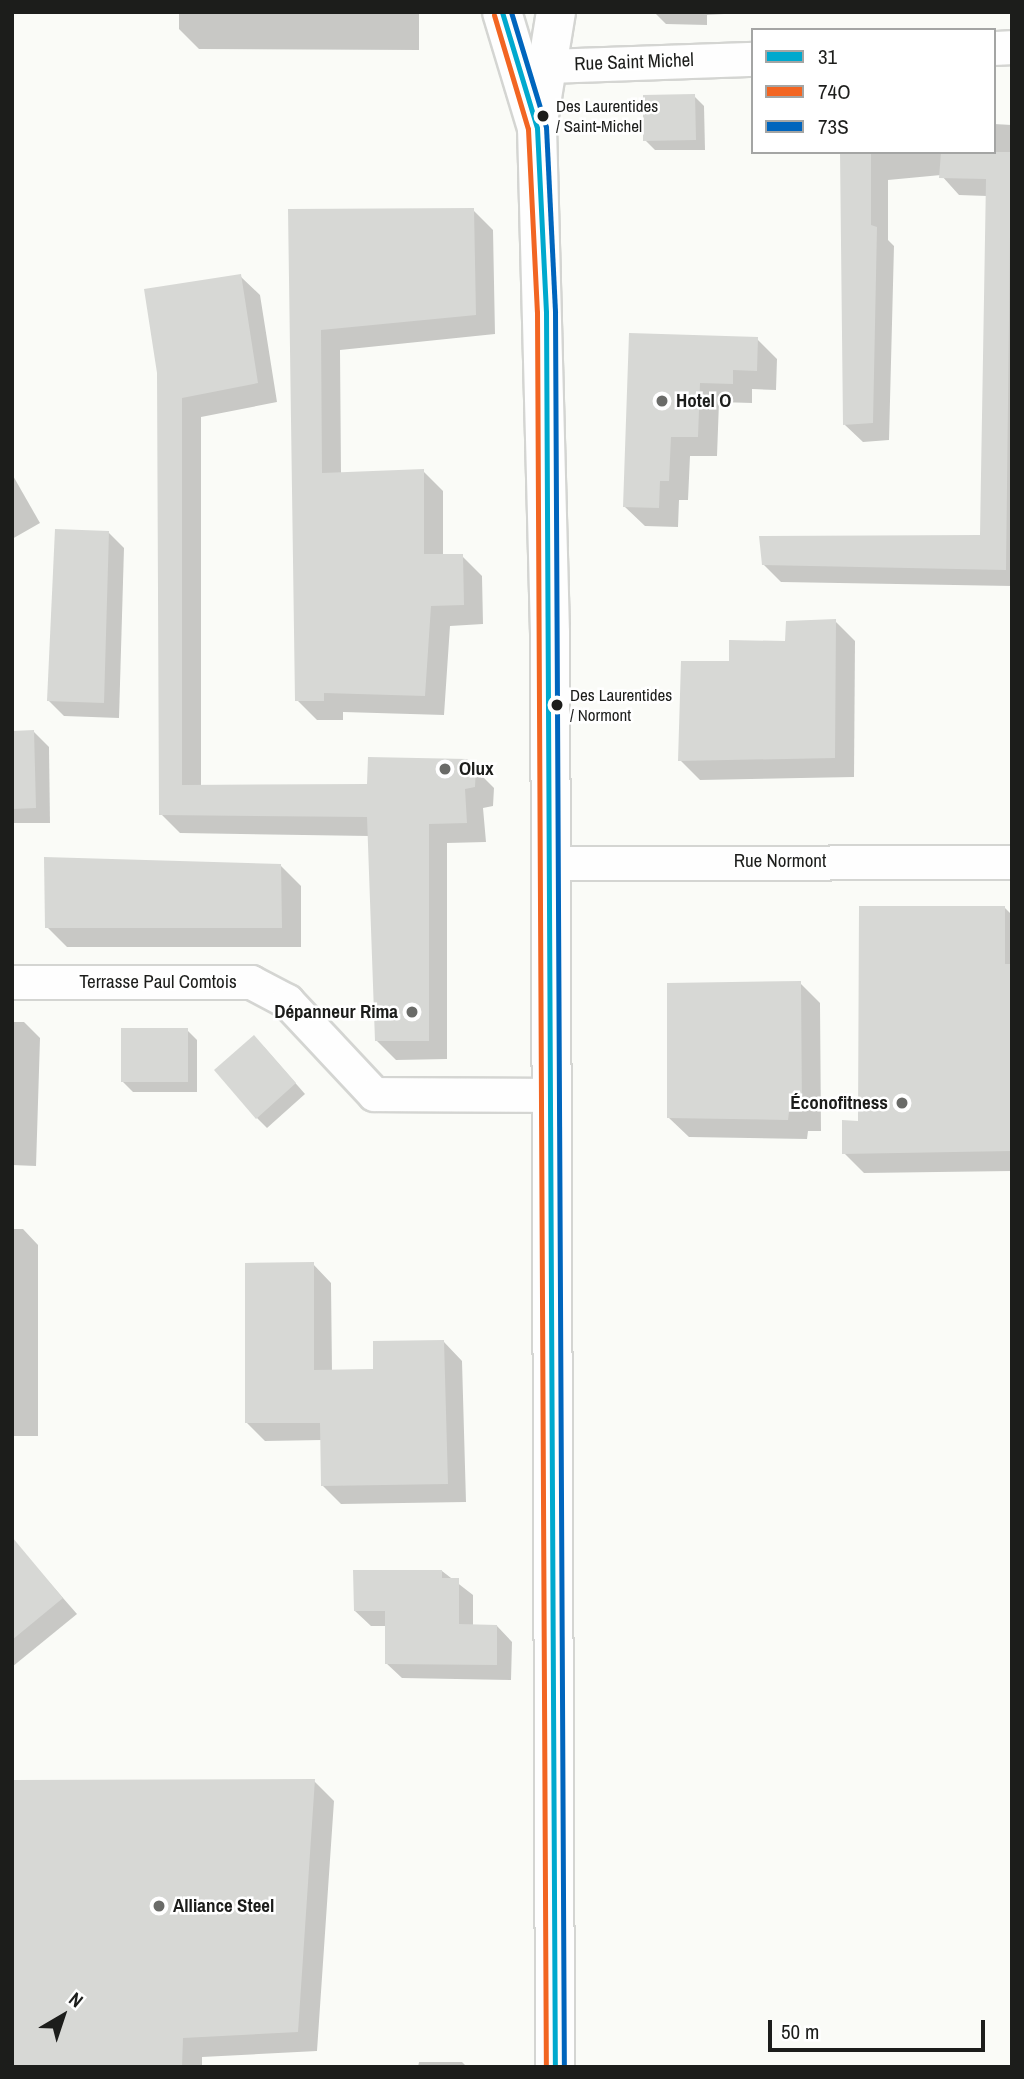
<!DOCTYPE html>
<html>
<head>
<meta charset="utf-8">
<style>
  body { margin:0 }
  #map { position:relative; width:1024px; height:2079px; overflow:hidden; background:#fafbf7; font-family:"Archivo Narrow",sans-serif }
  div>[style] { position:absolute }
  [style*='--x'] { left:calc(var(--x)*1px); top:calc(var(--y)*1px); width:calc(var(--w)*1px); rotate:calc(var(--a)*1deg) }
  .shadow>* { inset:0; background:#0003 }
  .building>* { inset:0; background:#d7d8d5 }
  .roads { filter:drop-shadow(2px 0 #d4d5d2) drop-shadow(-2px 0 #d4d5d2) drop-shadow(0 2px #d4d5d2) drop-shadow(0 -2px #d4d5d2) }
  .street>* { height:33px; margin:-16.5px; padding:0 16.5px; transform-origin:16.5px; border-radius:16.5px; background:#fefefe }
  .secondary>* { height:38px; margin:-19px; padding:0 19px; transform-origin:19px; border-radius:19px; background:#fefefe }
  .bus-1>* { height:5px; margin:-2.5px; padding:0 2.5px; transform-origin:2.5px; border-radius:2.5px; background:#00a9ce }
  .bus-2>* { height:5px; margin:-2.5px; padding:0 2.5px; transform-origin:2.5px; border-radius:2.5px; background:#f26522 }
  .bus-3>* { height:5px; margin:-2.5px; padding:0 2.5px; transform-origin:2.5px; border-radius:2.5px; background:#0065bd }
  .dots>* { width:19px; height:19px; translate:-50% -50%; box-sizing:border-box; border:4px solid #fff; border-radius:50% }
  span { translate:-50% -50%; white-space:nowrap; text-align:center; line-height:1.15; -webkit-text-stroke:5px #fff; paint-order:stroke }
  .bus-label { font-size:17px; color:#1c1d1b }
  .left { translate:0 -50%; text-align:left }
  .street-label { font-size:19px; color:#1c1d1b }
  .poi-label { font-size:19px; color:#1c1d1b; font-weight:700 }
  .right { translate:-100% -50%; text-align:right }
  .frame { position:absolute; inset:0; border:14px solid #1c1d1b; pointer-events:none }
  .legend { position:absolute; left:751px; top:28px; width:245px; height:126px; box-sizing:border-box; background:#fff; border:2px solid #a4a5a4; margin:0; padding:9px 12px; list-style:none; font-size:21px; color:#1c1d1b }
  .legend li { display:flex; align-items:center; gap:14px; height:35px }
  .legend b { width:35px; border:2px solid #a4a5a4 }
  .north { position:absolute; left:28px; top:1981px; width:70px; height:70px; -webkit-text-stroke:5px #fff; paint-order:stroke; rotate:39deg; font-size:19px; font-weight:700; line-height:28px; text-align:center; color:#1c1d1b }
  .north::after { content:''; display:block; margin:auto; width:24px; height:32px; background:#1c1d1b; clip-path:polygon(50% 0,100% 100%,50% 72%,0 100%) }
  .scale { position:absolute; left:768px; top:2020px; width:217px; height:32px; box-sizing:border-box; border:4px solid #1c1d1b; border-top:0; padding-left:9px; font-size:21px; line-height:24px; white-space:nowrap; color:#1c1d1b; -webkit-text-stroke:5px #fff; paint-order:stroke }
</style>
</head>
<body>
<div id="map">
  <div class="shadow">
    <i style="clip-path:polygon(179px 12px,419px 12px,419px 50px,199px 49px,179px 29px)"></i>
    <i style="clip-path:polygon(654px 12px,759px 12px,707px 15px,707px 25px,666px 24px)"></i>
    <i style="clip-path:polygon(694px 96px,704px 106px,705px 150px,655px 150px,645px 140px)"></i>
    <i style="clip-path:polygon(994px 124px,1012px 125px,1012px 586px,781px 582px,763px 564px,982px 537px,987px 196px,959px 195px,941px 175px,888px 180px,888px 240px,894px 246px,889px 440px,863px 442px,845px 425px,842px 152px,994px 152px)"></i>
    <i style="clip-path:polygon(473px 210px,493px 230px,495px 334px,340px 350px,341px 474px,423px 471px,443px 491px,443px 556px,462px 556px,482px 576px,483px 624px,450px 626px,444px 715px,343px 712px,343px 720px,317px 720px,297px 700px,290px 211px)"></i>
    <i style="clip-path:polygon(240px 276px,260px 295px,277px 402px,201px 417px,201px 787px,369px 786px,466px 760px,494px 788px,493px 806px,483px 808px,486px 842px,447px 843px,447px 1059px,396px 1060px,377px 1041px,369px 836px,180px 833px,161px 814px,159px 373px)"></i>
    <i style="clip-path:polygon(631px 335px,757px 339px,777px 359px,776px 390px,752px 389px,752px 403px,719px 402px,717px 456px,690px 456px,688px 500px,679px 500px,678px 527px,645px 526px,625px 507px)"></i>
    <i style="clip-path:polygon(12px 474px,40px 523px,12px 539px)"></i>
    <i style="clip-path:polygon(108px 532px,124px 548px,119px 718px,64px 716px,49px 701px)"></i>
    <i style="clip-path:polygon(835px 621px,855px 641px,854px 777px,700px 780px,680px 760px,730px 663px)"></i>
    <i style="clip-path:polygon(12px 732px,34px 732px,49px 747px,50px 823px,12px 823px)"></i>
    <i style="clip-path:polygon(281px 866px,301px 886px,301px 947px,67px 947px,47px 927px)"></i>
    <i style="clip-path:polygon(1004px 907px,1012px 915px,1012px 1171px,864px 1173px,844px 1153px,860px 1122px)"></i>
    <i style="clip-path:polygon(800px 983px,820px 1003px,821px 1131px,808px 1131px,807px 1139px,689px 1137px,669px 1118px)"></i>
    <i style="clip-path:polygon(12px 1022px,24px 1022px,40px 1038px,36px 1166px,12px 1165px)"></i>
    <i style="clip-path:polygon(187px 1030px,197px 1040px,197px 1092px,133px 1092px,123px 1082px)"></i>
    <i style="clip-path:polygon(264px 1047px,305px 1094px,267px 1128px,257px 1118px)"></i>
    <i style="clip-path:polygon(12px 1229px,23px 1229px,38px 1245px,38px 1436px,12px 1436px)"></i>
    <i style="clip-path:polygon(313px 1264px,331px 1283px,332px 1372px,375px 1371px,444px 1342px,462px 1361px,466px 1502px,341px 1504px,323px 1486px,322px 1440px,265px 1441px,247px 1423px)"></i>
    <i style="clip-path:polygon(15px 1543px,77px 1614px,12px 1667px,12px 1546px)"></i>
    <i style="clip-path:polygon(442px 1571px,473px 1595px,473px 1626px,497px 1626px,512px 1642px,511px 1680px,402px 1678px,386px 1663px,387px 1626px,371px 1626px,355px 1611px)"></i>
    <i style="clip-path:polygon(314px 1781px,334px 1801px,317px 2051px,202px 2057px,202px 2067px,12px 2067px)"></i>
    <i style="clip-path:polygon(419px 2062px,462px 2062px,467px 2067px,418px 2067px)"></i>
  </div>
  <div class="building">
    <i style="clip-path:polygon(695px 94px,696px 140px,643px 141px,643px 95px)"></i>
    <i style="clip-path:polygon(840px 152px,871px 152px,871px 225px,877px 227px,873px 423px,843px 425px)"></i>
    <i style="clip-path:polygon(941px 152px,1011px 152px,1006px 570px,762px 565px,759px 536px,980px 535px,986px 179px,939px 178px)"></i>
    <i style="clip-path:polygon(474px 208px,476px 315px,321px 330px,322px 473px,424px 469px,424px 554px,463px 554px,464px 605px,431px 606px,425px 696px,324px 693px,324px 701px,295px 701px,288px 209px)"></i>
    <i style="clip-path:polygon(241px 274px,258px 383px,182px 398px,182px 785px,367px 784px,368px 757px,467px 759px,476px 767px,475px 787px,465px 789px,467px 823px,429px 824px,429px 1041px,375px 1041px,367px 817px,159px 815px,157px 373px,144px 289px)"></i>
    <i style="clip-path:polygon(629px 333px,758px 337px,757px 371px,733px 370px,733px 384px,700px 383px,698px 437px,671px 437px,669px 481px,660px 481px,659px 508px,623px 507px)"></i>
    <i style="clip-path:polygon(55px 529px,109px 531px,104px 703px,47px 701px)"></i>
    <i style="clip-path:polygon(836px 619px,835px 758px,678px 761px,681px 661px,729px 661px,729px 640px,785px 641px,786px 621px)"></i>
    <i style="clip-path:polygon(34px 730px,36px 808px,12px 809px,12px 731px)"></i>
    <i style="clip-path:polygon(44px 857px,281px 864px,282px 928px,45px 928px)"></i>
    <i style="clip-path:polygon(859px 906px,1005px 906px,1005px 964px,1012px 964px,1012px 1151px,842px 1154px,842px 1120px,858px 1121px)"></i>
    <i style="clip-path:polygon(801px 981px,802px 1112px,789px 1112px,788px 1120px,667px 1118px,667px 983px)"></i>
    <i style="clip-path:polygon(121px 1028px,188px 1028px,188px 1082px,121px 1082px)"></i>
    <i style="clip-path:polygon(254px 1035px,296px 1083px,256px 1119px,214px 1070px)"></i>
    <i style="clip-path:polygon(314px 1262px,314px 1370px,373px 1369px,373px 1341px,444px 1340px,448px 1484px,321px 1486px,320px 1423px,245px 1423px,245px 1263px)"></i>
    <i style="clip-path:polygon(12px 1537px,63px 1598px,12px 1640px)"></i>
    <i style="clip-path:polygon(353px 1570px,442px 1570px,442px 1578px,459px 1578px,459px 1624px,497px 1625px,497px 1665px,385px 1664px,385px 1611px,354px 1611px)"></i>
    <i style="clip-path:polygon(315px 1779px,298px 2032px,183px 2038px,182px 2067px,12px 2067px,12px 1780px)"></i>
  </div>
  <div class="roads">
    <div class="street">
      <i style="--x:994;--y:48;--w:18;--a:-3"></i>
      <i style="--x:521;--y:67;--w:232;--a:-2"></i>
      <i style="--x:549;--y:863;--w:463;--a:-0.1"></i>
      <i style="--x:12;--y:982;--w:239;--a:0"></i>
      <i style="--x:251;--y:982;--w:41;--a:27.8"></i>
      <i style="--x:287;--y:1001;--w:127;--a:46.9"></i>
      <i style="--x:374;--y:1094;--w:178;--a:0.3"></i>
    </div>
    <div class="secondary">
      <i style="--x:502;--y:12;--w:121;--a:73.2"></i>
      <i style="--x:555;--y:2067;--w:1434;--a:-90.2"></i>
      <i style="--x:550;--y:633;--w:505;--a:-91.47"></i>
      <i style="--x:537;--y:128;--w:118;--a:-80.7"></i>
    </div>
  </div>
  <div class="bus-1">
    <i style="--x:502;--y:12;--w:121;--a:73.2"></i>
    <i style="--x:537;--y:128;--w:184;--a:87.2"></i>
    <i style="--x:546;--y:312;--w:1755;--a:89.71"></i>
  </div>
  <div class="bus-2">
    <i style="--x:494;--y:15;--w:119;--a:73.4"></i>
    <i style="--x:528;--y:129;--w:183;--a:87.2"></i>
    <i style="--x:537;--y:312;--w:1755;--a:89.71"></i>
  </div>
  <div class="bus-3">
    <i style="--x:511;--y:12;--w:120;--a:73.1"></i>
    <i style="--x:546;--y:127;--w:185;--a:87.2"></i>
    <i style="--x:555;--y:312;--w:1755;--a:89.71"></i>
  </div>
  <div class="dots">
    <i style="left:543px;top:116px;background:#1c1d1b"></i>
    <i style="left:662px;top:401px;background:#6a6b68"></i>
    <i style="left:557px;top:705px;background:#1c1d1b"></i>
    <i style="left:445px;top:769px;background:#6a6b68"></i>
    <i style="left:412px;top:1012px;background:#6a6b68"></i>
    <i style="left:902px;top:1103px;background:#6a6b68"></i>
    <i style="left:159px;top:1906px;background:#6a6b68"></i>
  </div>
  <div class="bus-label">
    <span class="left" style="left:556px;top:116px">Des Laurentides<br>/ Saint-Michel</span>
    <span class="left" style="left:570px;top:705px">Des Laurentides<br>/ Normont</span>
  </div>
  <div class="street-label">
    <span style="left:634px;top:62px;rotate:-2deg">Rue Saint Michel</span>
    <span style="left:780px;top:861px">Rue Normont</span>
    <span style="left:158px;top:982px">Terrasse Paul Comtois</span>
  </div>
  <div class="poi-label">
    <span class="left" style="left:676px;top:401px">Hotel O</span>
    <span class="left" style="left:459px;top:769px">Olux</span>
    <span class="right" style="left:398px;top:1012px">Dépanneur Rima</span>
    <span class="right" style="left:888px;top:1103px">Éconofitness</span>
    <span class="left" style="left:173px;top:1906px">Alliance Steel</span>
  </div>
  <div class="frame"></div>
  <ul class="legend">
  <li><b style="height:9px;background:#00a9ce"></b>31</li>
  <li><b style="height:9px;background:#f26522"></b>74O</li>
  <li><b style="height:9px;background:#0065bd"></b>73S</li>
  </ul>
  <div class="north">N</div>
  <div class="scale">50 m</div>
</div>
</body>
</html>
